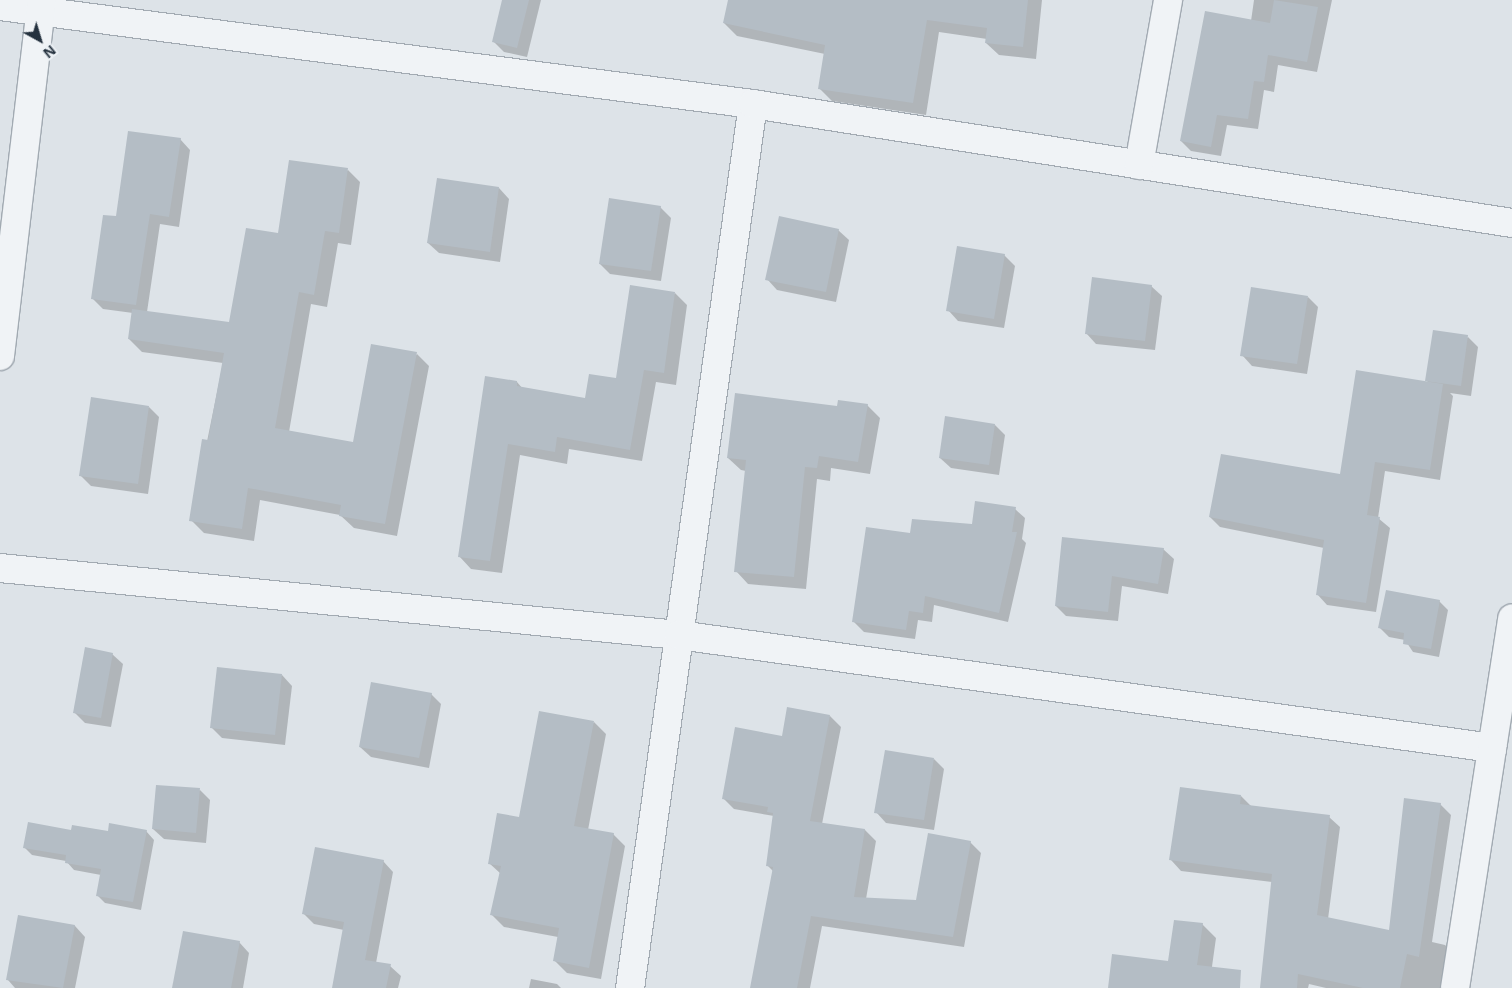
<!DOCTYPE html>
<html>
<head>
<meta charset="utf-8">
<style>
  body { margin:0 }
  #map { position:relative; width:1512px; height:988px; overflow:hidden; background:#dde3e8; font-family:"Open Sans",sans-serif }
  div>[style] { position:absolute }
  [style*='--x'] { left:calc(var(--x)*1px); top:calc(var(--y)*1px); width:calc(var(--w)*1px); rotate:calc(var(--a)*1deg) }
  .shadow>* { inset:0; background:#0003 }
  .building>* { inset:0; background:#b4bdc5 }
  .roads { filter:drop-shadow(1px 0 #a2aab2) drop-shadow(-1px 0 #a2aab2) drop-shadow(0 1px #a2aab2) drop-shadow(0 -1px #a2aab2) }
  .minor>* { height:28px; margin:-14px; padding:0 14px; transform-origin:14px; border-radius:14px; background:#f0f3f6 }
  span { translate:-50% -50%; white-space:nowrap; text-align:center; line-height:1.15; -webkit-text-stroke:4px #ecf1f5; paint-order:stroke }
  .north { position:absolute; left:15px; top:15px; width:50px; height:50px; -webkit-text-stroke:4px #ecf1f5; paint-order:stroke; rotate:141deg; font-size:14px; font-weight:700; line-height:20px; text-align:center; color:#25323f }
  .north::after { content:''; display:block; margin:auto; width:18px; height:22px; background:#25323f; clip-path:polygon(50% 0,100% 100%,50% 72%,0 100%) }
</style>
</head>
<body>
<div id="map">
  <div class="shadow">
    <i style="clip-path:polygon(503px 0,541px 0,527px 57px,504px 52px,493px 41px)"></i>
    <i style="clip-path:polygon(729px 0,1042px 0,1036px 59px,999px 55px,986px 43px,987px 39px,939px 32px,926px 115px,832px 101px,819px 88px,825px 54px,737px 36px,724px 23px)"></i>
    <i style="clip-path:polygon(1254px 0,1332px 0,1317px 72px,1278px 65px,1274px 92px,1264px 90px,1258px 129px,1227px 125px,1221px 156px,1191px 151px,1181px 141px,1251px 21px)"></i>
    <i style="clip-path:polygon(180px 139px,190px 150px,179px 227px,160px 224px,147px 312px,230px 324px,279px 235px,348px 170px,360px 182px,351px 245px,338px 243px,327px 307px,311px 304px,289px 432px,354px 444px,417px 354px,429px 366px,397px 536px,354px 528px,340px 515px,260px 500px,254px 541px,204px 533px,191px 520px,223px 363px,142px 352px,129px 339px,133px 313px,103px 309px,92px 298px,117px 218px)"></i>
    <i style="clip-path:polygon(499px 188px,509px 199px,500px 262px,439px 253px,428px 243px)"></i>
    <i style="clip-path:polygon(660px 207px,671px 218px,661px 281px,610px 274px,600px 264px)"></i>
    <i style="clip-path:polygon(838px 230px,849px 240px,836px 302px,777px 290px,767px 279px)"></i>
    <i style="clip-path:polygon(1004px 255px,1015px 266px,1004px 328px,958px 321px,948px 310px)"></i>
    <i style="clip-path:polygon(1151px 286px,1162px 296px,1155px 350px,1096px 344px,1086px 333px)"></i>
    <i style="clip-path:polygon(675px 293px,687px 305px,676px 385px,656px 382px,642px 461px,569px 449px,567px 464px,520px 455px,502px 573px,471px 569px,459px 556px,517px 382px,523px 389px,586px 399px,617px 380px)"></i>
    <i style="clip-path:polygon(1308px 297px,1318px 307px,1307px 374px,1252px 366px,1242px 355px)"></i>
    <i style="clip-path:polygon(1468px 337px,1478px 347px,1471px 396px,1450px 393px,1453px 396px,1440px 480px,1385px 471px,1378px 518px,1390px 528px,1376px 612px,1327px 605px,1317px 594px,1324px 548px,1220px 527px,1210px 517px,1341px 476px,1429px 383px,1426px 380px)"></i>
    <i style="clip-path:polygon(867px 405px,880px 418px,870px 474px,831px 468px,830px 481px,817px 479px,806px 589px,748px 584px,736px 571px,746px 471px,741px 470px,728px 458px,838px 407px)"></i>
    <i style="clip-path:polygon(149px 407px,159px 417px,148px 494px,91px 486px,80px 475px)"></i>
    <i style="clip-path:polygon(995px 425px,1005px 435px,999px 475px,951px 468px,940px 458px)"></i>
    <i style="clip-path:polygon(1015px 509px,1025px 518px,1022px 539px,1026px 543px,1008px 622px,934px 605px,932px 622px,918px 620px,915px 639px,864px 632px,854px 622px,911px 535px,973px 526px)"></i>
    <i style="clip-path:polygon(1063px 538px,1163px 549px,1174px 559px,1168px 594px,1122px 586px,1118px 621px,1066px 616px,1056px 606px)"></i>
    <i style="clip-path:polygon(1439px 601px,1448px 610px,1439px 657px,1413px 652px,1405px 640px,1389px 637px,1380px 628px)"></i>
    <i style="clip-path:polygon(112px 654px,123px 664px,111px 727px,85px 723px,75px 713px)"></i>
    <i style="clip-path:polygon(282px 675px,292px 686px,285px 745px,222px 738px,212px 728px)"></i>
    <i style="clip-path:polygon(431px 694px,441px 704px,429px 768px,371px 757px,360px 747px)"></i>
    <i style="clip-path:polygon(830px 716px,841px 727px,822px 824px,865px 830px,876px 841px,866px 899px,917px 902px,970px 842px,981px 853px,964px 947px,822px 926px,810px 988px,751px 988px,773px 871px,768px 866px,774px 816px,734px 809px,723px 798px,783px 737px)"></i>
    <i style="clip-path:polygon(594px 722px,606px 734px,588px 830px,613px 834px,625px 846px,601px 979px,567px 973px,554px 960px,558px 937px,504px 927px,492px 915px,501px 874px,489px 863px)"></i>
    <i style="clip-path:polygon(934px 759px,944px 769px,934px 830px,886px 823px,876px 812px)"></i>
    <i style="clip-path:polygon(200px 790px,210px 800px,206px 843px,164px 839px,153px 829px)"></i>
    <i style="clip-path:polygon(1241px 796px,1251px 806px,1329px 817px,1340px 827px,1328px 919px,1390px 932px,1440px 804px,1451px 815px,1432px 942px,1445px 945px,1456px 955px,1450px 988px,1326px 988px,1309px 984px,1308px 988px,1262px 988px,1272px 882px,1181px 871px,1171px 860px)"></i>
    <i style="clip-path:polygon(146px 831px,154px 840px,141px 910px,105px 903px,97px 895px,101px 875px,74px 870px,66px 861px,32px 855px,24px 847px,72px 832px)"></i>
    <i style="clip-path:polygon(383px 861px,393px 872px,376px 963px,390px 966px,401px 976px,398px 988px,333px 988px,344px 930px,314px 924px,304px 914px)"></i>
    <i style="clip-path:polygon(19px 916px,75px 926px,85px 937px,75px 988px,15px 988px,8px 980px)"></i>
    <i style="clip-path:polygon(1202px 924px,1216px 938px,1209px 988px,1109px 988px,1169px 963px)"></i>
    <i style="clip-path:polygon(239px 942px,249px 953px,243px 988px,173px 988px)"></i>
    <i style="clip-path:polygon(531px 979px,557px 984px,561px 988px,529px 988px)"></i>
  </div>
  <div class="building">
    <i style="clip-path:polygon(502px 0,529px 0,517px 48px,492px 42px)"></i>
    <i style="clip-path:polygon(728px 0,1028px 0,1023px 47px,985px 43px,987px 28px,927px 20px,913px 103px,818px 89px,825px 45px,723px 23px)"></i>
    <i style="clip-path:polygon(1274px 0,1318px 7px,1307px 62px,1268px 55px,1264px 82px,1254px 81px,1248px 119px,1217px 115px,1211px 147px,1180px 141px,1205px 11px,1270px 23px)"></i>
    <i style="clip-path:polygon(128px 131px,181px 138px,169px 217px,150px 214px,136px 305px,91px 299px,103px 215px,116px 216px)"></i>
    <i style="clip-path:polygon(289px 160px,348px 168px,339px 233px,325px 231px,314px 295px,299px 292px,275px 428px,353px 442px,371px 344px,417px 352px,385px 524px,339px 516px,341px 505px,248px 488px,242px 529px,189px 521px,202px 439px,208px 440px,224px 353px,128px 339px,132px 309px,229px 322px,246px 228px,278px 233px)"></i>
    <i style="clip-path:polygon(437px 178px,499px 187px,490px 252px,427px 243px)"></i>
    <i style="clip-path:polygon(609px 198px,661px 206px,651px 271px,599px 264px)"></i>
    <i style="clip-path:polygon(779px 216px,839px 229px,826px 292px,765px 280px)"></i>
    <i style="clip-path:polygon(957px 246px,1005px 254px,994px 319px,946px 311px)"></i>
    <i style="clip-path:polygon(1092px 277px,1152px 285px,1145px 341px,1085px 334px)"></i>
    <i style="clip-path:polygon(630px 285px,675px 292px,664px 373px,644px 370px,630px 450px,557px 437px,555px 452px,508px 444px,490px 561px,458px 557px,485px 376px,517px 381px,517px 386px,585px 398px,589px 374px,616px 378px)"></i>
    <i style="clip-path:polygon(1251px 287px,1308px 296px,1297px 364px,1240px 356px)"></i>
    <i style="clip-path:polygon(1433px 330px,1468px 335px,1461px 386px,1425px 381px)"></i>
    <i style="clip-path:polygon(1356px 370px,1443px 384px,1430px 470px,1375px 462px,1367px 515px,1380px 517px,1366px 603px,1316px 595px,1324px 540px,1209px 517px,1221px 454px,1340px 474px)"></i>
    <i style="clip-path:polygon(735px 393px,837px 406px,838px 400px,868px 404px,858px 462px,819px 456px,817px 468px,805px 467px,794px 577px,734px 572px,746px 460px,727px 458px)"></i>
    <i style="clip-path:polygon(91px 397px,149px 406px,138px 484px,79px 476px)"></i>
    <i style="clip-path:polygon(945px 416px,995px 424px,989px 465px,939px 458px)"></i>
    <i style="clip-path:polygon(975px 501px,1016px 507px,1012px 532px,1017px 532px,999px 613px,925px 596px,923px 613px,909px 611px,906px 630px,852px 622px,866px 527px,910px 533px,912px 519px,972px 524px)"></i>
    <i style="clip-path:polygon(1062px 537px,1164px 548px,1158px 584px,1112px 576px,1108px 612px,1055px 606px)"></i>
    <i style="clip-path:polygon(1386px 590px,1440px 600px,1431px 649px,1403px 644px,1404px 633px,1378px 628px)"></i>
    <i style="clip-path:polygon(85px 647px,113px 653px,101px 718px,73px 713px)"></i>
    <i style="clip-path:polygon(217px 667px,282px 674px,275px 735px,210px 728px)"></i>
    <i style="clip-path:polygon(371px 682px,432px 693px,419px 758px,359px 747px)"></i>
    <i style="clip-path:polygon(787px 707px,830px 715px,810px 821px,865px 829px,854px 897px,916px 900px,928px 833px,971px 841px,953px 937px,811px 916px,797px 988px,750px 988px,773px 867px,766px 866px,773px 813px,767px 812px,768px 807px,722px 799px,735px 727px,782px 736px)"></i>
    <i style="clip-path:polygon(539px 711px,594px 721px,574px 826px,614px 833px,589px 968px,553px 961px,559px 928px,490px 915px,501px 866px,488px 864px,497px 813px,519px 817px)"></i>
    <i style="clip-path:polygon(885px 750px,934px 758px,924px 820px,874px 813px)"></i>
    <i style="clip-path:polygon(156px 785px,200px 788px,196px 833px,152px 829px)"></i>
    <i style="clip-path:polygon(1180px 787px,1241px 795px,1240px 804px,1330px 815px,1317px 915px,1389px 930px,1404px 798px,1441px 803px,1419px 957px,1407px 954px,1400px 988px,1363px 988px,1298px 974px,1297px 988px,1260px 988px,1272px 874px,1169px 860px)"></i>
    <i style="clip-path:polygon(28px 822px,71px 830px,72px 825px,108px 831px,109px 823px,147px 830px,133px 902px,96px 896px,101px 869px,65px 863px,66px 855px,23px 848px)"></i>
    <i style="clip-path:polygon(315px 847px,384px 860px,365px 960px,391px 964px,386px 988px,332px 988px,344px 922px,302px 914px)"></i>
    <i style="clip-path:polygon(18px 915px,75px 925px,63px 988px,6px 980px)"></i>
    <i style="clip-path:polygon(1174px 920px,1203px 923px,1197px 965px,1241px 970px,1240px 988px,1108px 988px,1112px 954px,1168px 961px)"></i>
    <i style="clip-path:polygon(183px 931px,240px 941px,231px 988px,172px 988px)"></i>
  </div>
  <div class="roads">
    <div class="minor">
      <i style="--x:0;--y:6;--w:759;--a:7.42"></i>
      <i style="--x:753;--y:104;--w:893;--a:97.92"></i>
      <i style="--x:753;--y:104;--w:768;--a:8.91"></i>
      <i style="--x:1139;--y:165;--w:168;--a:-80"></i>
      <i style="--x:0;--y:356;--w:358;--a:-83.3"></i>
      <i style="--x:0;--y:568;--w:682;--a:5.64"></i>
      <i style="--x:679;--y:635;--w:821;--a:7.91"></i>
      <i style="--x:1455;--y:988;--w:374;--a:-81.2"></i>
    </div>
  </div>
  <div class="north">N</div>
</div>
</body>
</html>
